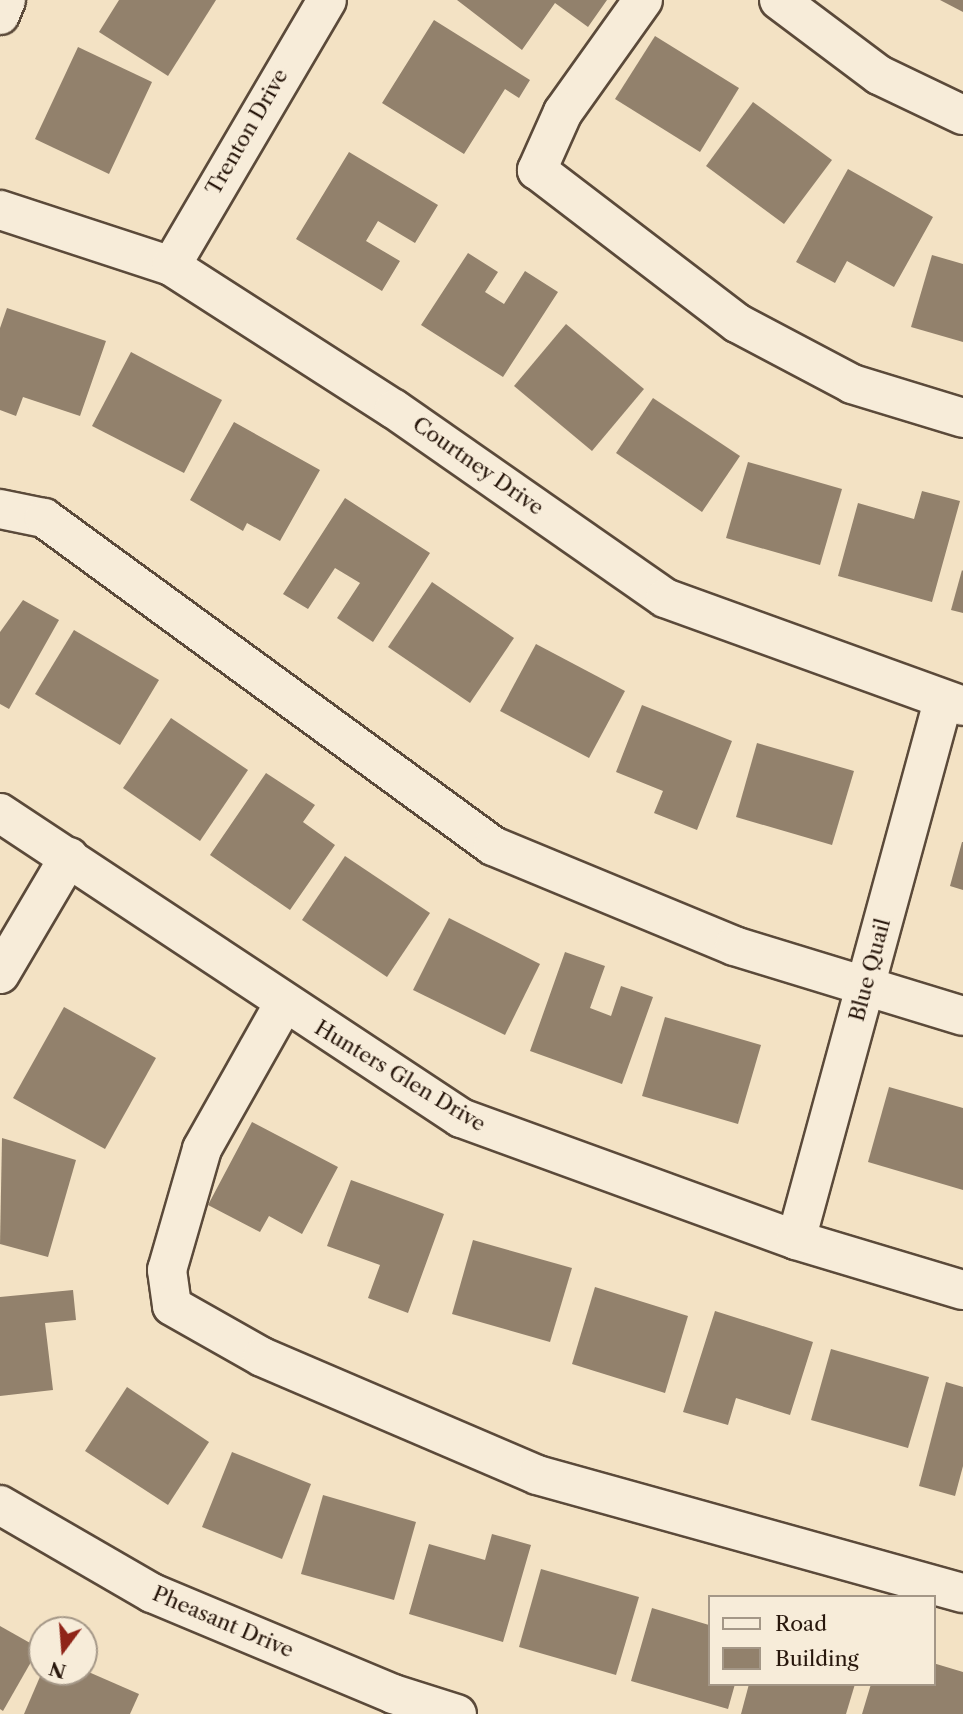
<!DOCTYPE html>
<html>
<head>
<meta charset="utf-8">
<style>
  body { margin:0 }
  #map { position:relative; width:963px; height:1714px; overflow:hidden; background:#f3e2c4; font-family:"Libre Caslon Text",serif }
  div>[style] { position:absolute }
  [style*='--x'] { left:calc(var(--x)*1px); top:calc(var(--y)*1px); width:calc(var(--w)*1px); rotate:calc(var(--a)*1deg) }
  .building>* { inset:0; background:#92816c }
  .roads { filter:drop-shadow(2px 0 #5b4a3a) drop-shadow(-2px 0 #5b4a3a) drop-shadow(0 2px #5b4a3a) drop-shadow(0 -2px #5b4a3a) }
  .minor>* { height:38px; margin:-19px; padding:0 19px; transform-origin:19px; border-radius:19px; background:#f7ecd9 }
  span { translate:-50% -50%; white-space:nowrap; text-align:center; line-height:1.15; -webkit-text-stroke:6px #f7ecd9; paint-order:stroke }
  .street-label { font-size:21px; color:#28170c }
  .legend { position:absolute; left:708px; top:1595px; width:228px; height:91px; box-sizing:border-box; background:#f7ecd9; border:2px solid #a49787; margin:0; padding:9px 12px; list-style:none; font-size:21px; color:#28170c }
  .legend li { display:flex; align-items:center; gap:14px; height:35px }
  .legend b { width:35px; border:2px solid #a49787 }
  .north { position:absolute; left:28px; top:1616px; width:70px; height:70px; box-sizing:border-box; background:#f7ecd9; border:2px solid #a49787; border-radius:50%; rotate:196deg; font-size:19px; font-weight:700; line-height:28px; text-align:center; color:#28170c }
  .north::after { content:''; display:block; margin:auto; width:24px; height:32px; background:#8f2418; clip-path:polygon(50% 0,100% 100%,50% 72%,0 100%) }
</style>
</head>
<body>
<div id="map">
  <div class="building">
    <i style="clip-path:polygon(119px 0,216px 0,168px 76px,99px 32px)"></i>
    <i style="clip-path:polygon(457px 0,607px 0,588px 27px,555px 3px,522px 50px)"></i>
    <i style="clip-path:polygon(940px 0,963px 0,963px 12px)"></i>
    <i style="clip-path:polygon(434px 20px,530px 80px,519px 98px,505px 89px,464px 154px,382px 103px)"></i>
    <i style="clip-path:polygon(655px 36px,739px 88px,700px 152px,615px 99px)"></i>
    <i style="clip-path:polygon(78px 47px,152px 82px,109px 174px,35px 139px)"></i>
    <i style="clip-path:polygon(753px 102px,832px 160px,784px 224px,706px 166px)"></i>
    <i style="clip-path:polygon(349px 152px,438px 205px,415px 243px,378px 221px,366px 241px,400px 261px,382px 291px,296px 239px)"></i>
    <i style="clip-path:polygon(848px 169px,933px 217px,894px 287px,847px 261px,835px 283px,796px 262px)"></i>
    <i style="clip-path:polygon(468px 253px,498px 272px,485px 292px,504px 304px,525px 271px,558px 292px,503px 377px,421px 325px)"></i>
    <i style="clip-path:polygon(932px 255px,963px 264px,963px 342px,911px 327px)"></i>
    <i style="clip-path:polygon(7px 308px,106px 341px,80px 416px,23px 397px,16px 416px,0 410px,0 328px)"></i>
    <i style="clip-path:polygon(566px 324px,644px 389px,592px 451px,514px 386px)"></i>
    <i style="clip-path:polygon(131px 352px,222px 400px,184px 473px,92px 426px)"></i>
    <i style="clip-path:polygon(653px 398px,740px 456px,702px 512px,616px 453px)"></i>
    <i style="clip-path:polygon(234px 422px,320px 470px,280px 541px,247px 523px,243px 531px,190px 500px)"></i>
    <i style="clip-path:polygon(748px 462px,842px 489px,820px 565px,726px 538px)"></i>
    <i style="clip-path:polygon(922px 491px,960px 501px,932px 602px,838px 576px,858px 503px,914px 519px)"></i>
    <i style="clip-path:polygon(345px 498px,430px 553px,373px 642px,337px 618px,360px 583px,335px 568px,308px 609px,283px 594px)"></i>
    <i style="clip-path:polygon(962px 570px,963px 571px,963px 613px,951px 610px)"></i>
    <i style="clip-path:polygon(432px 582px,514px 638px,470px 703px,388px 647px)"></i>
    <i style="clip-path:polygon(23px 600px,59px 620px,9px 709px,0 704px,0 632px)"></i>
    <i style="clip-path:polygon(74px 630px,159px 680px,120px 745px,35px 694px)"></i>
    <i style="clip-path:polygon(536px 644px,625px 691px,589px 758px,500px 711px)"></i>
    <i style="clip-path:polygon(642px 705px,732px 741px,697px 830px,654px 813px,663px 791px,616px 772px)"></i>
    <i style="clip-path:polygon(171px 718px,248px 770px,200px 841px,123px 788px)"></i>
    <i style="clip-path:polygon(757px 743px,854px 771px,832px 845px,736px 817px)"></i>
    <i style="clip-path:polygon(266px 773px,315px 805px,303px 822px,335px 845px,290px 910px,210px 855px)"></i>
    <i style="clip-path:polygon(962px 842px,963px 842px,963px 890px,950px 886px)"></i>
    <i style="clip-path:polygon(345px 856px,430px 913px,387px 977px,302px 920px)"></i>
    <i style="clip-path:polygon(449px 918px,540px 964px,505px 1035px,413px 990px)"></i>
    <i style="clip-path:polygon(565px 952px,605px 966px,590px 1008px,611px 1016px,621px 986px,653px 997px,622px 1084px,530px 1051px)"></i>
    <i style="clip-path:polygon(64px 1007px,156px 1058px,105px 1149px,13px 1098px)"></i>
    <i style="clip-path:polygon(665px 1017px,761px 1045px,738px 1124px,642px 1096px)"></i>
    <i style="clip-path:polygon(889px 1087px,963px 1108px,963px 1190px,868px 1162px)"></i>
    <i style="clip-path:polygon(252px 1122px,338px 1167px,302px 1234px,269px 1216px,260px 1232px,208px 1205px)"></i>
    <i style="clip-path:polygon(2px 1138px,76px 1160px,48px 1257px,0 1244px)"></i>
    <i style="clip-path:polygon(351px 1180px,444px 1214px,408px 1313px,368px 1298px,380px 1265px,327px 1246px)"></i>
    <i style="clip-path:polygon(473px 1240px,572px 1268px,550px 1342px,452px 1314px)"></i>
    <i style="clip-path:polygon(595px 1287px,688px 1316px,665px 1393px,572px 1364px)"></i>
    <i style="clip-path:polygon(73px 1290px,76px 1320px,45px 1323px,53px 1390px,0 1396px,0 1297px)"></i>
    <i style="clip-path:polygon(715px 1311px,813px 1342px,790px 1415px,736px 1398px,728px 1425px,683px 1412px)"></i>
    <i style="clip-path:polygon(831px 1349px,929px 1377px,908px 1448px,811px 1420px)"></i>
    <i style="clip-path:polygon(946px 1382px,963px 1387px,963px 1466px,955px 1496px,919px 1486px)"></i>
    <i style="clip-path:polygon(127px 1387px,209px 1442px,168px 1505px,85px 1451px)"></i>
    <i style="clip-path:polygon(232px 1452px,311px 1484px,282px 1559px,202px 1527px)"></i>
    <i style="clip-path:polygon(323px 1495px,416px 1522px,394px 1600px,301px 1574px)"></i>
    <i style="clip-path:polygon(492px 1534px,531px 1545px,503px 1642px,409px 1614px,429px 1544px,485px 1560px)"></i>
    <i style="clip-path:polygon(541px 1569px,639px 1597px,616px 1675px,519px 1647px)"></i>
    <i style="clip-path:polygon(652px 1608px,709px 1625px,709px 1684px,735px 1684px,728px 1709px,631px 1681px)"></i>
    <i style="clip-path:polygon(0 1626px,39px 1648px,3px 1711px,0 1709px)"></i>
    <i style="clip-path:polygon(933px 1663px,963px 1672px,963px 1714px,862px 1714px,871px 1684px,933px 1684px)"></i>
    <i style="clip-path:polygon(42px 1672px,84px 1670px,139px 1694px,130px 1714px,24px 1714px)"></i>
    <i style="clip-path:polygon(749px 1684px,855px 1684px,846px 1714px,741px 1714px)"></i>
  </div>
  <div class="roads">
    <div class="minor">
      <i style="--x:643;--y:0;--w:138;--a:125.5"></i>
      <i style="--x:563;--y:112;--w:64;--a:114.1"></i>
      <i style="--x:537;--y:170;--w:252;--a:37.4"></i>
      <i style="--x:737;--y:323;--w:130;--a:27.9"></i>
      <i style="--x:852;--y:384;--w:116;--a:17"></i>
      <i style="--x:779;--y:0;--w:125;--a:36.9"></i>
      <i style="--x:879;--y:75;--w:93;--a:25.5"></i>
      <i style="--x:0;--y:15;--w:16;--a:-68"></i>
      <i style="--x:0;--y:210;--w:180;--a:18.1"></i>
      <i style="--x:171;--y:266;--w:265;--a:32.7"></i>
      <i style="--x:394;--y:409;--w:330;--a:34.9"></i>
      <i style="--x:665;--y:598;--w:317;--a:19.9"></i>
      <i style="--x:171;--y:266;--w:308;--a:-59.6"></i>
      <i style="--x:0;--y:509;--w:45;--a:11.6"></i>
      <i style="--x:44;--y:518;--w:556;--a:36.15"></i>
      <i style="--x:493;--y:846;--w:261;--a:22.5"></i>
      <i style="--x:734;--y:946;--w:239;--a:17"></i>
      <i style="--x:0;--y:813;--w:553;--a:33.49"></i>
      <i style="--x:461;--y:1118;--w:357;--a:20"></i>
      <i style="--x:796;--y:1240;--w:174;--a:16.7"></i>
      <i style="--x:0;--y:974;--w:136;--a:-59.5"></i>
      <i style="--x:283;--y:1005;--w:165;--a:119.4"></i>
      <i style="--x:202;--y:1149;--w:126;--a:106.1"></i>
      <i style="--x:167;--y:1270;--w:36;--a:82"></i>
      <i style="--x:172;--y:1306;--w:103;--a:29.5"></i>
      <i style="--x:262;--y:1357;--w:299;--a:23.2"></i>
      <i style="--x:537;--y:1475;--w:442;--a:15.5"></i>
      <i style="--x:796;--y:1240;--w:559;--a:-74.74"></i>
      <i style="--x:0;--y:1505;--w:176;--a:30.1"></i>
      <i style="--x:152;--y:1593;--w:261;--a:22.7"></i>
      <i style="--x:393;--y:1694;--w:67;--a:17.4"></i>
    </div>
  </div>
  <div class="street-label">
    <span style="left:247px;top:132px;rotate:-60deg">Trenton Drive</span>
    <span style="left:478px;top:466px;rotate:35deg">Courtney Drive</span>
    <span style="left:870px;top:970px;rotate:-75deg">Blue Quail</span>
    <span style="left:400px;top:1076px;rotate:31deg">Hunters Glen Drive</span>
    <span style="left:223px;top:1622px;rotate:23deg">Pheasant Drive</span>
  </div>
  <ul class="legend">
  <li><b style="height:9px;background:#f7ecd9"></b>Road</li>
  <li><b style="height:19px;background:#92816c"></b>Building</li>
  </ul>
  <div class="north">N</div>
</div>
</body>
</html>
